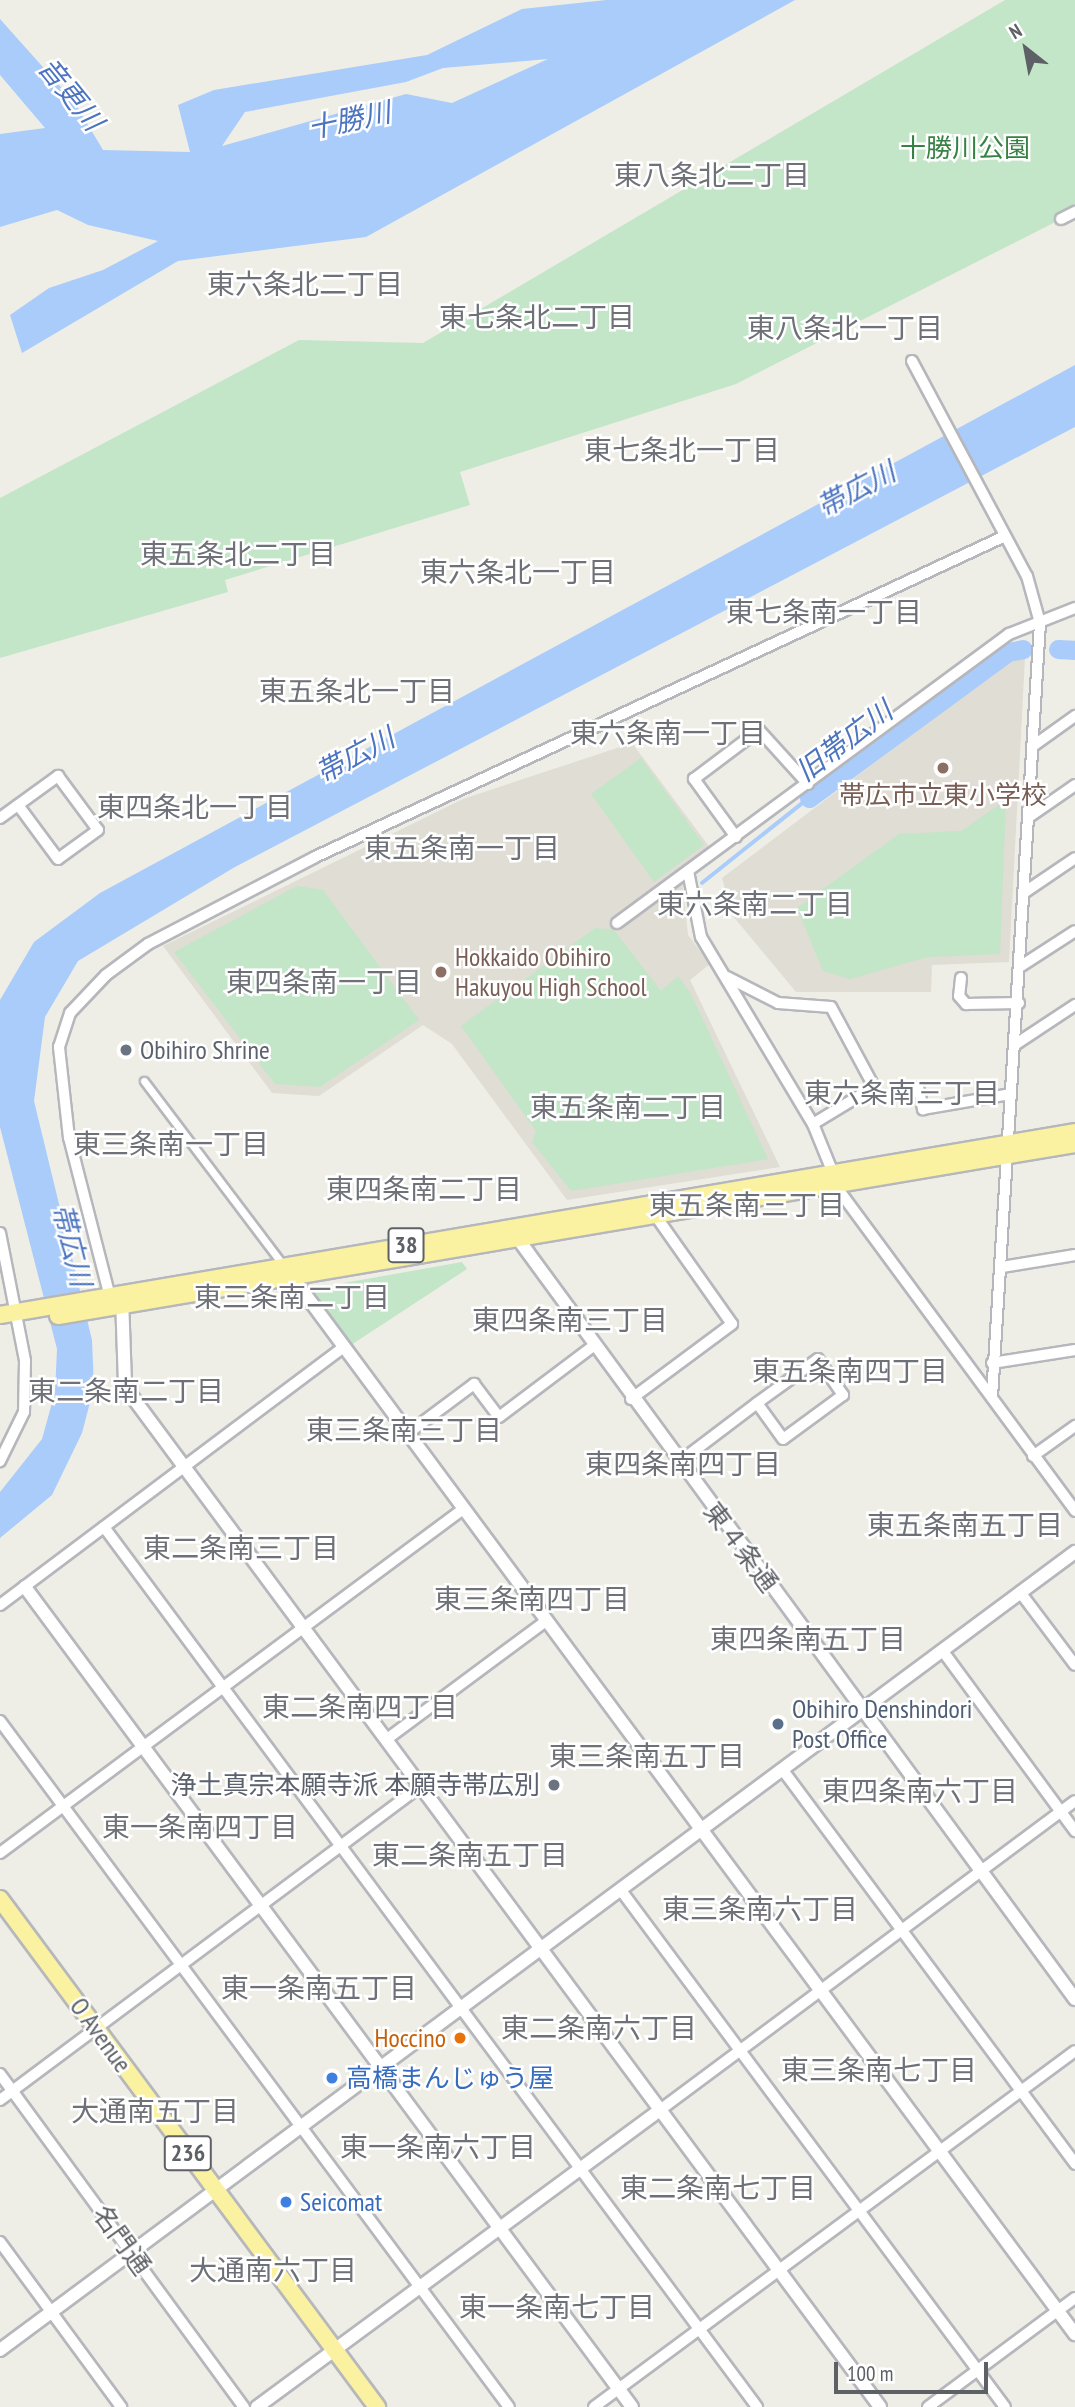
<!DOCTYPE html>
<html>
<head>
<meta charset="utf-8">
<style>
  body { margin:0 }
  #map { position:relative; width:1075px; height:2407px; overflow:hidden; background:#efeee6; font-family:"PT Sans Narrow","Noto Sans JP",sans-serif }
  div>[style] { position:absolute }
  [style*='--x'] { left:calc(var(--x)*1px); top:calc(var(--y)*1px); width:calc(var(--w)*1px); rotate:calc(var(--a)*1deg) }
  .education>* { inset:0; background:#dfddd4 }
  .green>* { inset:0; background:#c3e5c8 }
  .water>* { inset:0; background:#a9ccfb }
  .stream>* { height:3.5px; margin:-1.75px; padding:0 1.75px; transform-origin:1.75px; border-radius:1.75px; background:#a9ccfb }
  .river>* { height:19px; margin:-9.5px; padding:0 9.5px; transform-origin:9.5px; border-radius:9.5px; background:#a9ccfb }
  .roads { filter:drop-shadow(2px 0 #b6b7bc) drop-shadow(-2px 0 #b6b7bc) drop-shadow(0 2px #b6b7bc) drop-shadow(0 -2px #b6b7bc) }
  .pedestrian>* { height:7px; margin:-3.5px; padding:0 3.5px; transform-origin:3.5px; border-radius:3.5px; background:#fff }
  .minor>* { height:10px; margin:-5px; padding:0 5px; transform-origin:5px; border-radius:5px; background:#fff }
  .tertiary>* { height:12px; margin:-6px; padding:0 6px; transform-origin:6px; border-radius:6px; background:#fff }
  .trunk>* { height:16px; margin:-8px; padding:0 8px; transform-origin:8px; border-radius:8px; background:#faf2a0 }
  .dots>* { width:19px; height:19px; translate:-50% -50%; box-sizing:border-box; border:4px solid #fff; border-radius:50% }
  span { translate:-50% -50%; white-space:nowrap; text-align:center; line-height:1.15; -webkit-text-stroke:5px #fff; paint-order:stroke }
  .shield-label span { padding:2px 5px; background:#fff; border:2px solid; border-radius:5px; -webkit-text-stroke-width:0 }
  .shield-label { font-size:24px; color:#5d6065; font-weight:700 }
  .park-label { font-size:26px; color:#388145 }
  .education-label { font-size:26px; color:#785e54 }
  .left { translate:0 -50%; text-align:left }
  .worship-label { font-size:26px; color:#5b616d }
  .right { translate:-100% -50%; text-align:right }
  .street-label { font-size:26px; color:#5d6065 }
  .service-label { font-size:26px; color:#4e5e75 }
  .food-label { font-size:26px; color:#c56008 }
  .shop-label { font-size:26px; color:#366cbe }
  .water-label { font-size:28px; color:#4c74bf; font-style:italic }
  .neighbourhood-label { font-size:28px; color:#6e7177 }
  .north { position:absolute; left:991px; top:14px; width:70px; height:70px; -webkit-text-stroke:5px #fff; paint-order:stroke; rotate:329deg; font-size:19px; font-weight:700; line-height:28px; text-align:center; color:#5d6065 }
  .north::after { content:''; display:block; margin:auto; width:24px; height:32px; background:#5d6065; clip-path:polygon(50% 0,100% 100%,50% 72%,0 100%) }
  .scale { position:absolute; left:834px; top:2362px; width:154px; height:32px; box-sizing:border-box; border:4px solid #5d6065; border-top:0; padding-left:9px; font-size:21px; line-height:24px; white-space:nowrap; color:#5d6065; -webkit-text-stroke:5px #fff; paint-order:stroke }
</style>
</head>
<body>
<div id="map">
  <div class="education">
    <i style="clip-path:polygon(1013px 658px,1025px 658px,1009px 962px,932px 965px,931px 992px,796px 992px,732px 915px,722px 878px)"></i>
    <i style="clip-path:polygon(632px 743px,711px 849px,681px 871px,688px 935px,710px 964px,690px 980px,780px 1167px,567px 1200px,452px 1044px,423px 1025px,319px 1096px,272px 1093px,163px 946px,463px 799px)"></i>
  </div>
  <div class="green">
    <i style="clip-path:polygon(1005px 0,1075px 0,1075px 212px,736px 384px,460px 472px,470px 505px,225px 580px,228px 592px,0 658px,0 498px,299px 340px,423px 343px)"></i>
    <i style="clip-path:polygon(641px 758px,704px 845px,654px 882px,591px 794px)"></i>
    <i style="clip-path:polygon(1006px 800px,1000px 954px,928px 957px,850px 979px,823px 971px,797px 908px,899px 834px,961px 831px)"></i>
    <i style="clip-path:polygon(297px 886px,323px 890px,419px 1020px,320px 1087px,275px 1084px,174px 952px)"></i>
    <i style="clip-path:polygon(595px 928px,614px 930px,661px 991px,678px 976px,691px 994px,768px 1159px,571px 1191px,532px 1142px,536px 1131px,461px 1026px)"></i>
    <i style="clip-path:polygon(462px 1262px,467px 1269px,351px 1345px,310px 1289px)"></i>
  </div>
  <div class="water">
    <i style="clip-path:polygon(evenodd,606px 0,795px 0,366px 237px,178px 261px,22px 353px,10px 315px,49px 288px,103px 270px,158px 241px,88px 225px,57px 210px,0 227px,0 134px,45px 128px,0 75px,0 19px,75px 103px,103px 150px,190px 152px,178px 105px,214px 90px,427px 55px,522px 9px,606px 0,548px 59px,452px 103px,406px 94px,222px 146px,245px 112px,406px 82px,443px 68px,548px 59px)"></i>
    <i style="clip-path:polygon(1075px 365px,1075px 427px,235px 867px,78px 961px,45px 1017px,34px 1101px,92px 1340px,94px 1387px,82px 1433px,52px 1495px,0 1538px,0 1492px,42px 1439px,55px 1392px,57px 1349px,0 1127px,0 1000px,34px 942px,100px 893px)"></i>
  </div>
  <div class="stream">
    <i style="--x:702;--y:883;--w:137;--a:-38.5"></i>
  </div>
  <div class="river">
    <i style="--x:1058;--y:649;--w:17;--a:3"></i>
    <i style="--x:809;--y:798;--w:247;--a:-36.3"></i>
    <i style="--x:1008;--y:652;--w:15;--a:-11"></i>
  </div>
  <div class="roads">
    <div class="pedestrian">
      <i style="--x:144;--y:1081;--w:231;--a:52.9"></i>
    </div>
    <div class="minor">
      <i style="--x:1061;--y:219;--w:16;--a:-27"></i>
      <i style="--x:912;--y:361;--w:244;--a:61.9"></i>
      <i style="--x:1027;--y:576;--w:49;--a:74.5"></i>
      <i style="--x:1040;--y:623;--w:775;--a:93.55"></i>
      <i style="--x:1033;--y:746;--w:52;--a:-35.5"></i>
      <i style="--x:1029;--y:817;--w:56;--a:-34.8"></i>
      <i style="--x:0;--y:818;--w:72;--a:-35.9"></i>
      <i style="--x:58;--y:776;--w:67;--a:53.5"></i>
      <i style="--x:98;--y:830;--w:49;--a:144.1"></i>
      <i style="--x:58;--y:859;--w:67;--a:-126.5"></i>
      <i style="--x:736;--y:837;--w:72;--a:-125.9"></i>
      <i style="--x:694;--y:779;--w:81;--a:-37"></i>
      <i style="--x:759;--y:730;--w:73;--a:47.8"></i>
      <i style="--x:688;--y:871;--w:67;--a:78.9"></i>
      <i style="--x:701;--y:937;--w:218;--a:59.1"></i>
      <i style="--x:813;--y:1124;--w:53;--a:67.8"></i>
      <i style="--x:1025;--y:892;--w:60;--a:-34.2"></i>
      <i style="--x:617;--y:923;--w:487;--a:-36.4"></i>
      <i style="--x:1009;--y:634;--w:71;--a:-21.5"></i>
      <i style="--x:1021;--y:966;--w:64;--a:-32.9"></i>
      <i style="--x:727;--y:977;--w:57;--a:27"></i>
      <i style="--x:778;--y:1003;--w:53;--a:4.3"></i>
      <i style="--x:831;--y:1007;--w:91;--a:61.7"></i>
      <i style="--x:874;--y:1087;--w:71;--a:148.8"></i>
      <i style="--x:961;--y:978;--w:18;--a:96"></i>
      <i style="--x:959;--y:996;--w:11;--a:49"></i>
      <i style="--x:966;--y:1004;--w:53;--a:-1.1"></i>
      <i style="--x:1016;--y:1044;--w:71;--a:-33.5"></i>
      <i style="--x:918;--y:1087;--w:23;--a:77"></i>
      <i style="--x:923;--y:1109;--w:89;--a:-9.7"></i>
      <i style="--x:835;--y:1185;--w:405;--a:53.6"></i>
      <i style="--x:0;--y:1233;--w:130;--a:78.9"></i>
      <i style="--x:25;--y:1361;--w:51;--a:91.1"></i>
      <i style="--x:24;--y:1412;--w:55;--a:116.1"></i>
      <i style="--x:1002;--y:1267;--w:74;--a:-9.3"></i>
      <i style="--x:111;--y:1301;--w:168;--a:-104.4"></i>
      <i style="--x:69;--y:1138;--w:92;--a:-96.3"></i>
      <i style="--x:59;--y:1047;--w:36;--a:-72"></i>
      <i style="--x:70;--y:1013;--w:52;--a:-46.5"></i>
      <i style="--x:106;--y:975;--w:52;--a:-36.4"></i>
      <i style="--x:148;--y:944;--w:188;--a:-27.5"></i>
      <i style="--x:315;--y:857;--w:761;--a:-24.95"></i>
      <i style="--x:992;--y:1363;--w:84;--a:-8.9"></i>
      <i style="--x:631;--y:1399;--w:126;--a:-36.6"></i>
      <i style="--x:732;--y:1324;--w:133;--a:-125.2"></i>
      <i style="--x:407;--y:1434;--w:84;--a:-36.7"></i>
      <i style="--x:474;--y:1384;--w:41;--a:52.9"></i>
      <i style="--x:499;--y:1417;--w:116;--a:-37"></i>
      <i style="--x:1033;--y:1456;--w:52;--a:-35.5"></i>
      <i style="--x:678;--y:1463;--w:99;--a:-37.2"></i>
      <i style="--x:757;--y:1403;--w:75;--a:-35.8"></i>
      <i style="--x:818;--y:1359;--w:44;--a:55.2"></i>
      <i style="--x:843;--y:1395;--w:74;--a:143.7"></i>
      <i style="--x:783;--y:1439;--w:44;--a:-125.8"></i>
      <i style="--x:104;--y:1527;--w:1096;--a:53.42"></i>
      <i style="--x:1020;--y:1592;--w:91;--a:53"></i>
      <i style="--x:0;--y:1605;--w:429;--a:-36.9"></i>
      <i style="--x:942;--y:1650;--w:225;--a:53.7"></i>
      <i style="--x:0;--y:1721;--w:854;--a:53.43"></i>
      <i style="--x:387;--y:1739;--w:198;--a:-36.6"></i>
      <i style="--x:782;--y:1769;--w:492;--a:53.4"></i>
      <i style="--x:0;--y:1853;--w:577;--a:-36.61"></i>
      <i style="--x:620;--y:1889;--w:645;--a:53.38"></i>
      <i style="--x:0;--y:2074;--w:413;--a:53.8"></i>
      <i style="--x:0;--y:2100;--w:525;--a:-36.72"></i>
      <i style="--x:660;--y:2110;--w:517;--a:-36.67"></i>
      <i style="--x:0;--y:2242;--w:205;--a:53.7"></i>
      <i style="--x:594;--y:2407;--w:598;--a:-36.51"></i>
      <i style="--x:928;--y:2407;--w:183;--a:-36.6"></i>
    </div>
    <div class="tertiary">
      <i style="--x:513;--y:1232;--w:951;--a:53.77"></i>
      <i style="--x:288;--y:1271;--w:1323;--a:53.49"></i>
      <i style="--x:122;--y:1298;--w:86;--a:88"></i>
      <i style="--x:125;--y:1384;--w:13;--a:61"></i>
      <i style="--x:131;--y:1395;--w:1259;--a:53.49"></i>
      <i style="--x:25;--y:1587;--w:1020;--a:53.49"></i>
      <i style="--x:0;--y:2350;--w:1339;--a:-36.59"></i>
      <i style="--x:257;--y:2407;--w:501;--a:-36.39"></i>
    </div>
    <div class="trunk">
      <i style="--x:0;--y:1315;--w:1090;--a:-9.66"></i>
      <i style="--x:58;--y:1316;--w:1031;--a:-9.6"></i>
      <i style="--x:0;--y:1899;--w:633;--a:53.42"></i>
    </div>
  </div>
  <div class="dots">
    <i style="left:943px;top:768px;background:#8d6e63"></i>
    <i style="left:441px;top:972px;background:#8d6e63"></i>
    <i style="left:126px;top:1050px;background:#6b7280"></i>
    <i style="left:778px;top:1724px;background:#5c6f8a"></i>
    <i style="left:554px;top:1785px;background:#6b7280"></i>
    <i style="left:460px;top:2038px;background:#e8710a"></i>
    <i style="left:332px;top:2078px;background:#3f7fe0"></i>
    <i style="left:286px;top:2202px;background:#3f7fe0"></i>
  </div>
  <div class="shield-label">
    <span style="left:406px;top:1245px">38</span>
    <span style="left:188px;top:2153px">236</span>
  </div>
  <div class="park-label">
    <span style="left:965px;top:148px">十勝川公園</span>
  </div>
  <div class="education-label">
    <span style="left:943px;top:795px">帯広市立東小学校</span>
    <span class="left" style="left:455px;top:972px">Hokkaido Obihiro<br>Hakuyou High School</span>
  </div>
  <div class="worship-label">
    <span class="left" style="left:140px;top:1050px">Obihiro Shrine</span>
    <span class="right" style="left:540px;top:1785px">浄土真宗本願寺派 本願寺帯広別</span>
  </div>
  <div class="street-label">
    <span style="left:741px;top:1547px;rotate:53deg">東４条通</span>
    <span style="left:101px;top:2035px;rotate:54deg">O Avenue</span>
    <span style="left:122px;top:2240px;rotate:54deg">名門通</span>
  </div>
  <div class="service-label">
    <span class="left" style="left:792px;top:1724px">Obihiro Denshindori<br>Post Office</span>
  </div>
  <div class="food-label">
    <span class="right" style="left:446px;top:2038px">Hoccino</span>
  </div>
  <div class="shop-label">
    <span class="left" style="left:346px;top:2078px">高橋まんじゅう屋</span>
    <span class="left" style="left:300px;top:2202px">Seicomat</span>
  </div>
  <div class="water-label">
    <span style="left:71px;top:94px;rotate:51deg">音更川</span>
    <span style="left:349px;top:120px;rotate:-12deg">十勝川</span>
    <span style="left:856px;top:489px;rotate:-28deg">帯広川</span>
    <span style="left:844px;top:741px;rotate:-37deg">旧帯広川</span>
    <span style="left:355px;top:755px;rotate:-28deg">帯広川</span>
    <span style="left:72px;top:1245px;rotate:76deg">帯広川</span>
  </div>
  <div class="neighbourhood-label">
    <span style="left:712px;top:175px">東八条北二丁目</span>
    <span style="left:305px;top:284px">東六条北二丁目</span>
    <span style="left:537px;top:317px">東七条北二丁目</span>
    <span style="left:845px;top:328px">東八条北一丁目</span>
    <span style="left:682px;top:450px">東七条北一丁目</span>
    <span style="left:238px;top:554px">東五条北二丁目</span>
    <span style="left:518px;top:572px">東六条北一丁目</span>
    <span style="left:824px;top:612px">東七条南一丁目</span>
    <span style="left:357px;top:691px">東五条北一丁目</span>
    <span style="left:668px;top:733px">東六条南一丁目</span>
    <span style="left:195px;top:807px">東四条北一丁目</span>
    <span style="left:462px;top:848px">東五条南一丁目</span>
    <span style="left:755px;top:904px">東六条南二丁目</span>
    <span style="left:324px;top:982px">東四条南一丁目</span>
    <span style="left:902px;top:1093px">東六条南三丁目</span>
    <span style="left:628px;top:1107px">東五条南二丁目</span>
    <span style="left:171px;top:1144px">東三条南一丁目</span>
    <span style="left:424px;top:1189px">東四条南二丁目</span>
    <span style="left:747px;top:1205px">東五条南三丁目</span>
    <span style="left:292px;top:1297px">東三条南二丁目</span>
    <span style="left:570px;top:1320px">東四条南三丁目</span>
    <span style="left:850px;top:1371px">東五条南四丁目</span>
    <span style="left:126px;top:1391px">東二条南二丁目</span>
    <span style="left:404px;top:1430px">東三条南三丁目</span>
    <span style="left:683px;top:1464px">東四条南四丁目</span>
    <span style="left:965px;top:1525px">東五条南五丁目</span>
    <span style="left:241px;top:1548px">東二条南三丁目</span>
    <span style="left:532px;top:1599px">東三条南四丁目</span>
    <span style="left:808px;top:1639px">東四条南五丁目</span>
    <span style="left:360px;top:1707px">東二条南四丁目</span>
    <span style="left:647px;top:1756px">東三条南五丁目</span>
    <span style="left:920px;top:1791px">東四条南六丁目</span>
    <span style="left:200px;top:1827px">東一条南四丁目</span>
    <span style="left:470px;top:1855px">東二条南五丁目</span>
    <span style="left:760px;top:1909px">東三条南六丁目</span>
    <span style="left:319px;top:1988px">東一条南五丁目</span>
    <span style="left:599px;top:2028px">東二条南六丁目</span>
    <span style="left:879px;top:2070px">東三条南七丁目</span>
    <span style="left:155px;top:2111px">大通南五丁目</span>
    <span style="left:438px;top:2147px">東一条南六丁目</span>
    <span style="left:718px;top:2188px">東二条南七丁目</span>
    <span style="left:273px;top:2270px">大通南六丁目</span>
    <span style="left:557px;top:2307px">東一条南七丁目</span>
  </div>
  <div class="north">N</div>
  <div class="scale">100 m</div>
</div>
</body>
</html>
